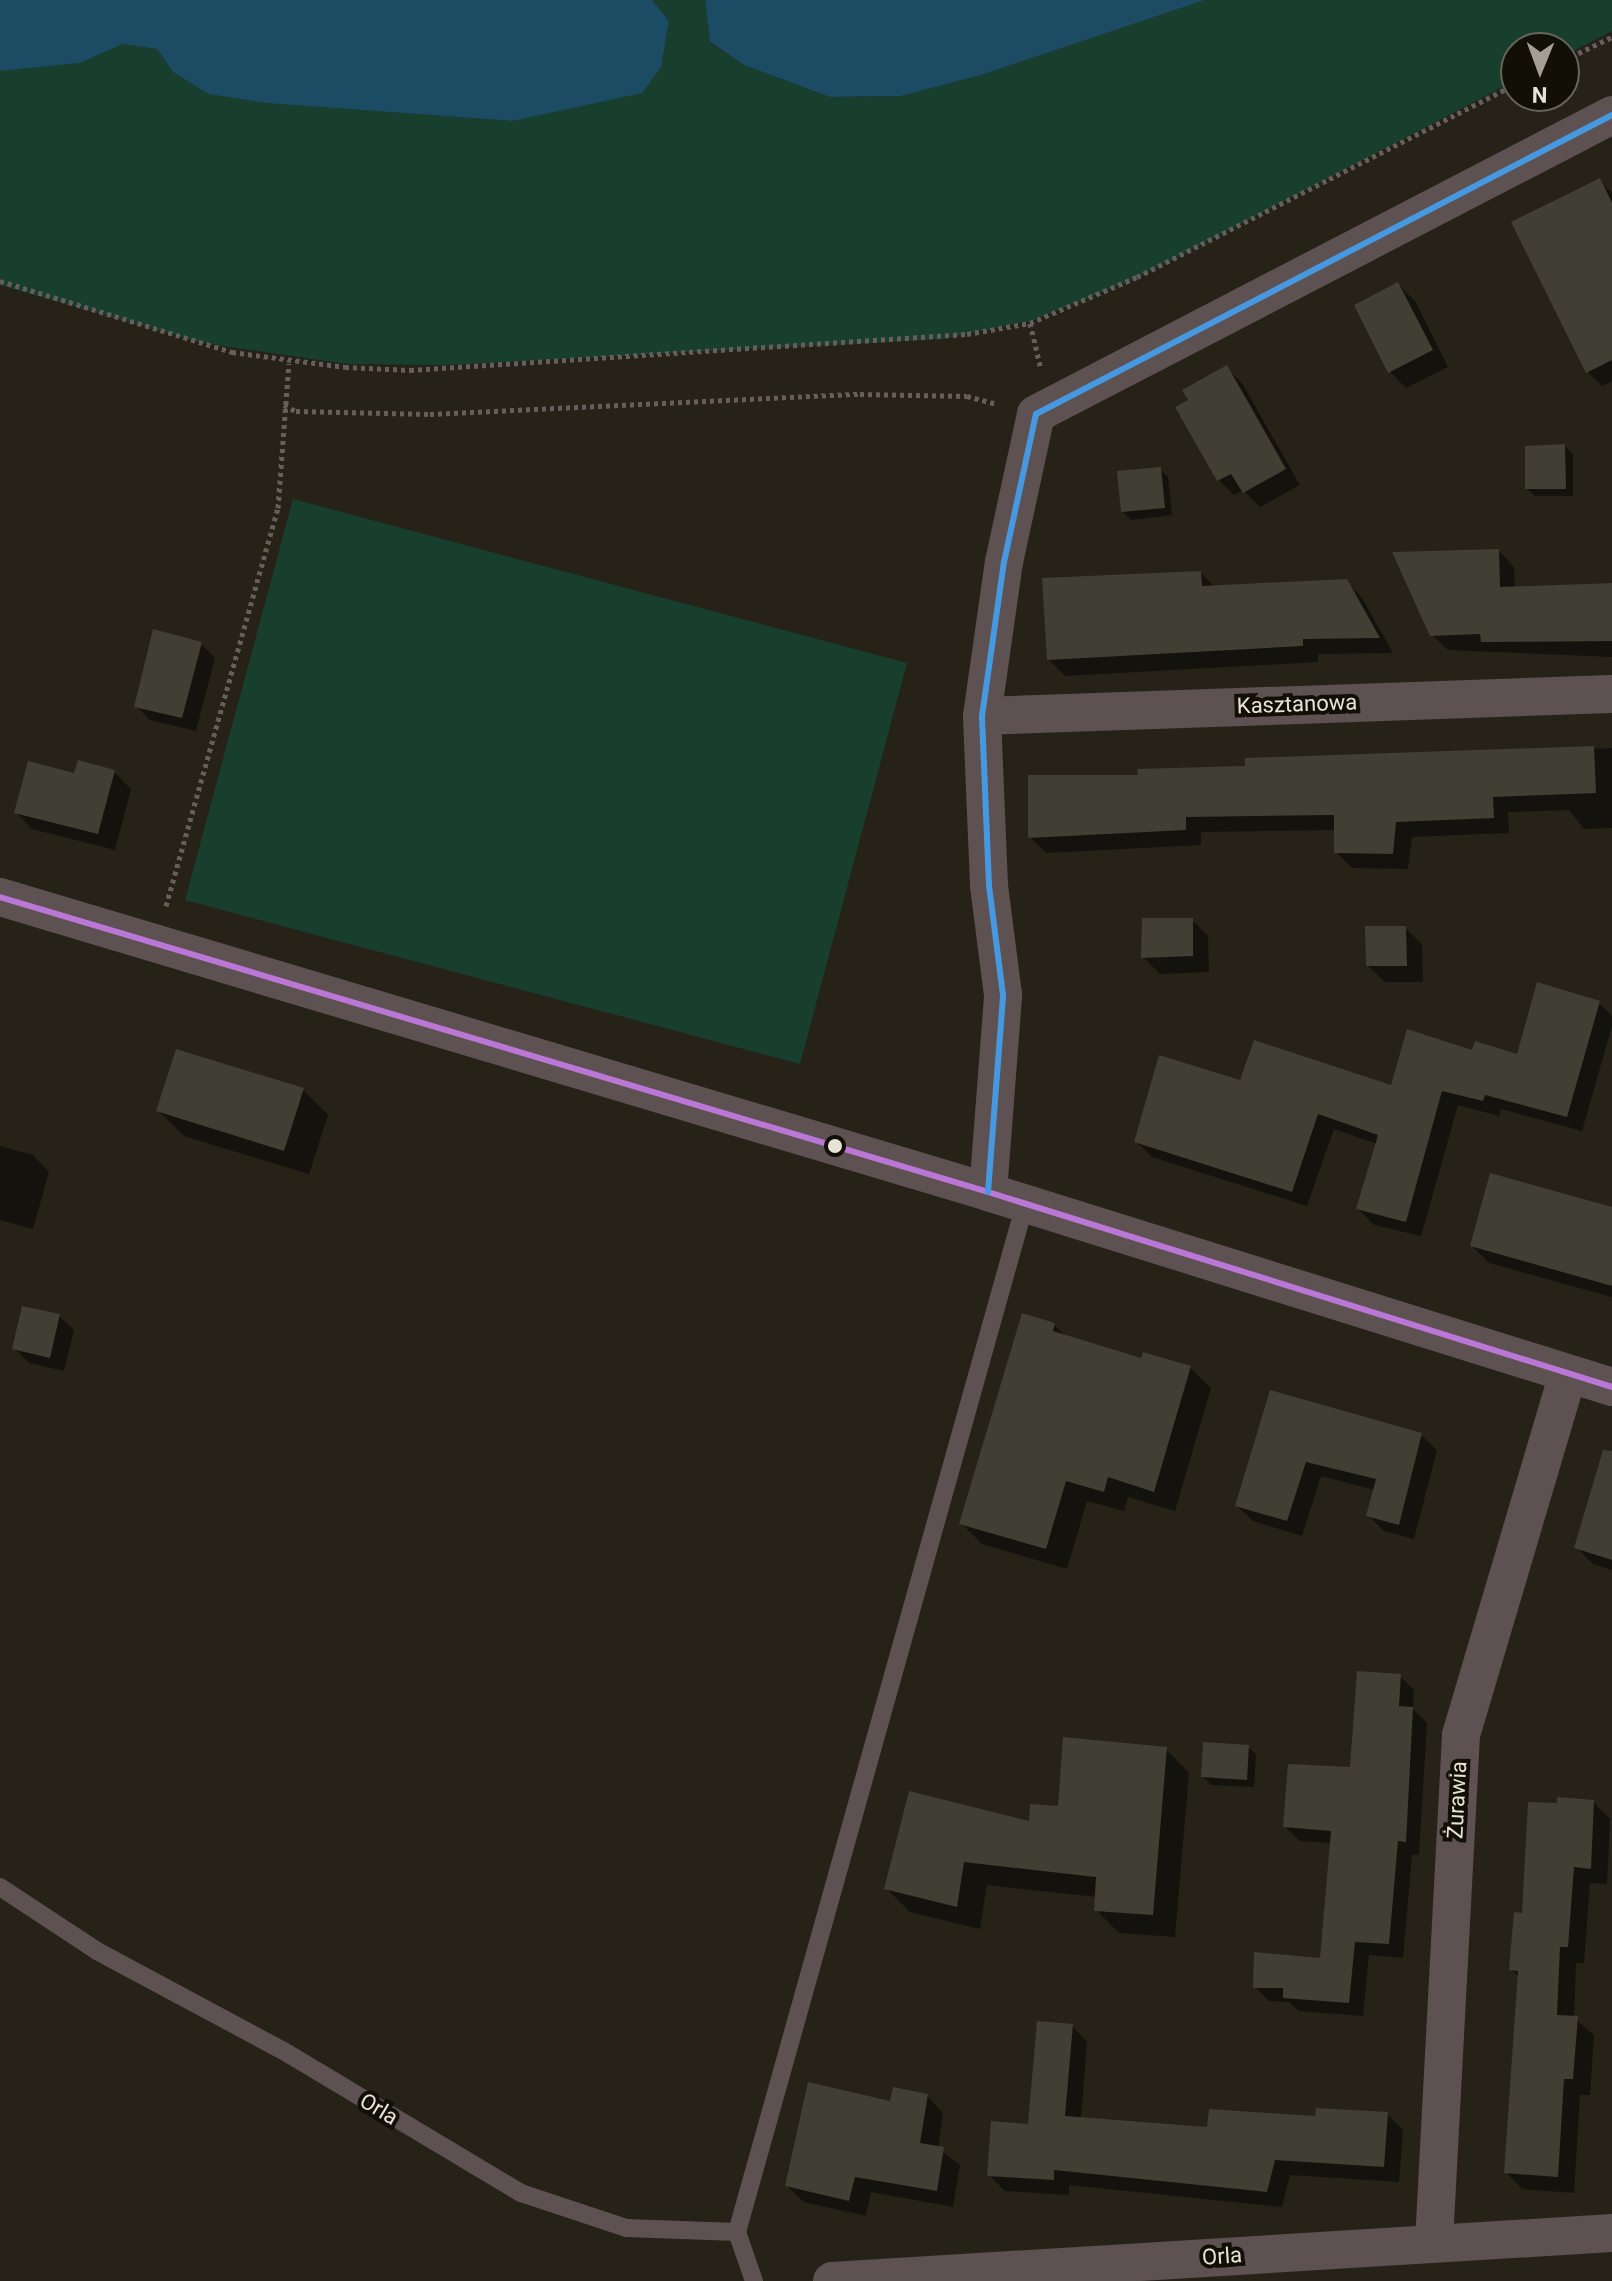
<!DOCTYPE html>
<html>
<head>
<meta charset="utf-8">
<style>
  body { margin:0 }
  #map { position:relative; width:1612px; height:2281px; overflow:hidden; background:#262218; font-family:Roboto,sans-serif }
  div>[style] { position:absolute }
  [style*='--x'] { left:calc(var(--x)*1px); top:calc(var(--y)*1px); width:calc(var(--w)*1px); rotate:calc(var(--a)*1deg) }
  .green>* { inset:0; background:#183e2e }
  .water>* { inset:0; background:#1c4b64 }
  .shadow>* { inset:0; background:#0007 }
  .building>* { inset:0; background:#413e34 }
  .path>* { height:5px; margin-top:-2.5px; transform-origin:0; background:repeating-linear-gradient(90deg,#675e5b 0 4px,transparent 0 8px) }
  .lane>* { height:18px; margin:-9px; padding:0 9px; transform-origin:9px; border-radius:9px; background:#5d5151 }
  .street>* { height:38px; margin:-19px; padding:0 19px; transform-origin:19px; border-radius:19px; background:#5d5151 }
  .bus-1>* { height:6px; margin:-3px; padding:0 3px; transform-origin:3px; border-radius:3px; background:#ba77d6 }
  .bus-2>* { height:6px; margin:-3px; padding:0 3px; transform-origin:3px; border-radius:3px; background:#4699e1 }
  .dots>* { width:22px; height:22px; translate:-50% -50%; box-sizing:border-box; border:4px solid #120f07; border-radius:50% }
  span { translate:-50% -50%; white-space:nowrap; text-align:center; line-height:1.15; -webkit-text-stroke:8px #120f07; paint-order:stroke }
  .street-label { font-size:22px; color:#e7e3d6 }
  .north { position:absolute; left:1500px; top:32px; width:80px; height:80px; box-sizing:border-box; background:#120f07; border:2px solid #67645a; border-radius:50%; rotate:181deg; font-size:22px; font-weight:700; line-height:32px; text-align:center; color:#e7e3d6 }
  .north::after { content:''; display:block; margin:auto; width:28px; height:36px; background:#a39f94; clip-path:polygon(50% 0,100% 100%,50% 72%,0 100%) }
</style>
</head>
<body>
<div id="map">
  <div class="green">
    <i style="clip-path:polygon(652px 0,705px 0,710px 43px,744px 65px,830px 97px,901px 96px,981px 75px,1205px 0,1612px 0,1612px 31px,1564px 56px,1564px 48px,1516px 48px,1516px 80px,1138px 278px,1034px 320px,943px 339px,446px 365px,347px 364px,202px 343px,0 285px,0 71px,80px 63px,123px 44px,157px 49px,173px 72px,208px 94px,265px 103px,512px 121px,661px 67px,669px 21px)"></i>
    <i style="clip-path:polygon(293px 499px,907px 663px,800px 1064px,185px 900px)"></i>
  </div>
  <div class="water">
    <i style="clip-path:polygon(0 0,652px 0,669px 21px,661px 67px,642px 93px,512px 121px,265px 103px,208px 94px,173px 72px,157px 49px,123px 44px,80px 63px,0 71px)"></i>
    <i style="clip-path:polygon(705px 0,1205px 0,981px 75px,901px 96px,830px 97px,744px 65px,710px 42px)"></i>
  </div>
  <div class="shadow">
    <i style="clip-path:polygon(1599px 181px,1612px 193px,1612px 381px,1602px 386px,1588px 372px)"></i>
    <i style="clip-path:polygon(1398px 284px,1415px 301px,1448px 367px,1406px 388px,1389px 371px)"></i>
    <i style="clip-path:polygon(1226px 368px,1242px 383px,1300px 485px,1260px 507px,1243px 490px,1234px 495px,1219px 480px,1178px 408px)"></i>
    <i style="clip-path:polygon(1565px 446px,1573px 454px,1573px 496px,1535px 496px,1527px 489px)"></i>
    <i style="clip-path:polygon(1160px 469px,1168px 477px,1172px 515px,1131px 520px,1123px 512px)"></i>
    <i style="clip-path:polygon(1499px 551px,1514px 567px,1515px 588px,1612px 583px,1612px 657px,1448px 650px,1432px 635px)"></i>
    <i style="clip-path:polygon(1201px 573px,1215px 587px,1346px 581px,1362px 598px,1393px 653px,1318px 654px,1318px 662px,1065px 676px,1049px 660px)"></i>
    <i style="clip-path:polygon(201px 644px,215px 658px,196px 731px,150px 720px,136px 706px)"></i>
    <i style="clip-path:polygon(1612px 748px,1612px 828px,1584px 829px,1569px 810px,1508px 812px,1509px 833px,1412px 837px,1408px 869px,1352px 868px,1336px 852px,1336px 830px,1201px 832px,1201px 845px,1046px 853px,1030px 837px,1140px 777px,1247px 768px,1247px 760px)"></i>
    <i style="clip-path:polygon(114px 772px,131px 789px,115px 850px,32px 829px,16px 812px,76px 775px)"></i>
    <i style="clip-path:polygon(1192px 920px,1208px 936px,1209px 972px,1160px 974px,1143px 957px)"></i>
    <i style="clip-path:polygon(1405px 928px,1422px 944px,1423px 982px,1385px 982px,1368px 966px)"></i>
    <i style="clip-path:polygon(1598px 1002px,1612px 1016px,1612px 1026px,1582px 1131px,1501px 1109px,1499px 1116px,1458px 1105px,1421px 1236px,1374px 1225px,1358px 1209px,1377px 1144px,1334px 1129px,1307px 1206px,1152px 1157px,1136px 1141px,1241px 1083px,1392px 1087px,1474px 1053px,1519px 1056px)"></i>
    <i style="clip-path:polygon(303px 1090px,328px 1115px,309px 1174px,184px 1136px,159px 1111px)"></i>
    <i style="clip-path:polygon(0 1146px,33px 1155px,49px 1172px,33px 1229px,0 1220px)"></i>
    <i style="clip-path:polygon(1612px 1209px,1612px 1297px,1489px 1263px,1472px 1246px)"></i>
    <i style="clip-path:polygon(59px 1316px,74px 1330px,64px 1371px,29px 1363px,14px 1348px)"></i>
    <i style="clip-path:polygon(1054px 1325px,1067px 1337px,1142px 1361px,1190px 1368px,1211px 1388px,1175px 1511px,1128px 1497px,1124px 1511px,1087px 1501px,1067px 1569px,982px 1544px,961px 1523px)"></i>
    <i style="clip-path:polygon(1271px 1393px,1421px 1435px,1437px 1450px,1414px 1539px,1384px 1531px,1369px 1516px,1375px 1490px,1321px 1476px,1302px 1536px,1253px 1521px,1237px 1506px)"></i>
    <i style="clip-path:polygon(1612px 1508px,1612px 1570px,1593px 1564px,1576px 1547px)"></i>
    <i style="clip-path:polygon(1400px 1676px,1414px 1690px,1413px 1709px,1427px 1723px,1419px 1855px,1412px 1855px,1403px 1958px,1369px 1955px,1363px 2016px,1299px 2011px,1289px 2002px,1269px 2001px,1255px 1987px,1322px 1960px,1332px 1843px,1300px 1841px,1285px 1827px,1352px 1770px)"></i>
    <i style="clip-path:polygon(1248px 1747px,1256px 1754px,1254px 1787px,1211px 1785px,1203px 1777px)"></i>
    <i style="clip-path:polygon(1166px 1749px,1189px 1773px,1175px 1937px,1119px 1933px,1096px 1910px,1097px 1897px,987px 1885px,980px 1929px,910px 1912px,886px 1888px,1031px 1823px)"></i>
    <i style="clip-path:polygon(1593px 1802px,1610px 1819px,1607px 1884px,1590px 1883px,1584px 1963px,1576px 1963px,1574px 2018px,1594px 2035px,1590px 2095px,1580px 2095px,1574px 2193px,1522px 2189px,1506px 2172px,1519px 1977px,1511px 1969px,1524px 1915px)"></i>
    <i style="clip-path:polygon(1072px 2026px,1087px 2042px,1081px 2119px,1209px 2129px,1387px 2114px,1403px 2130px,1399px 2182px,1290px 2175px,1282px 2207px,1069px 2185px,1069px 2195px,1005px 2191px,989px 2175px,1030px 2126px)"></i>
    <i style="clip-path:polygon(927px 2096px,943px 2113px,938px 2148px,960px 2165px,953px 2207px,871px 2192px,866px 2216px,804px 2202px,787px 2186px)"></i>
  </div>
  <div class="building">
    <i style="clip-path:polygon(1600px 178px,1612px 203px,1612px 360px,1586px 373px,1511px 222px)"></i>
    <i style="clip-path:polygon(1398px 282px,1433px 350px,1388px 373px,1354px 305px)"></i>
    <i style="clip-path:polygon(1227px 365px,1286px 469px,1243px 493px,1231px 474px,1217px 481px,1175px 407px,1188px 400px,1182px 390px)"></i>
    <i style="clip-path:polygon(1565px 444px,1566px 489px,1525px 489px,1525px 446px)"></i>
    <i style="clip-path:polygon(1161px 467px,1165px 508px,1121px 512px,1117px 471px)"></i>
    <i style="clip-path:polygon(1499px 549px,1500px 587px,1612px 583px,1612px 641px,1481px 642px,1480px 634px,1430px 636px,1392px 552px)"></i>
    <i style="clip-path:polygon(1201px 571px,1202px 586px,1347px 579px,1380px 638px,1303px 639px,1303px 646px,1047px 660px,1042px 578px)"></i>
    <i style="clip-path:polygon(153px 629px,202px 642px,182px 718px,134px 707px)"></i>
    <i style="clip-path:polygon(1594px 746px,1596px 793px,1493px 797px,1494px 818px,1396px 822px,1393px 854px,1334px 853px,1334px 815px,1186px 817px,1186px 830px,1028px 838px,1028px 775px,1138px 775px,1137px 769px,1245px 766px,1245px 758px)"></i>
    <i style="clip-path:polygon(78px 760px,115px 770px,98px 834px,14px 813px,28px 761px,74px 773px)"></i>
    <i style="clip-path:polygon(1142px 918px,1193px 918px,1193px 956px,1141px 958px)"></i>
    <i style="clip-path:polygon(1365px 926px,1406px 926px,1407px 966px,1366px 966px)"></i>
    <i style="clip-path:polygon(1537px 982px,1600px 1001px,1567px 1117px,1485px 1095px,1483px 1101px,1442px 1091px,1406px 1222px,1356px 1209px,1378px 1135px,1318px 1114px,1292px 1192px,1134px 1142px,1159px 1055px,1240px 1080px,1254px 1040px,1391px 1085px,1407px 1029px,1472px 1050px,1475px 1041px,1517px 1054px)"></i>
    <i style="clip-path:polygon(176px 1049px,304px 1088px,284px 1151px,156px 1111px)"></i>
    <i style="clip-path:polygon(1490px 1173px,1612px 1207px,1612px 1286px,1470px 1246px)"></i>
    <i style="clip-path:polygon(22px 1306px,60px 1314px,50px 1358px,12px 1349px)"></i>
    <i style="clip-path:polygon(1022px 1313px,1055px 1323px,1053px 1331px,1141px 1358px,1143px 1352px,1191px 1366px,1154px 1492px,1108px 1477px,1104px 1492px,1066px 1481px,1046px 1549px,959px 1524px)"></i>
    <i style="clip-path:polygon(1270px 1390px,1422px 1433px,1399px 1525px,1366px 1516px,1376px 1479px,1306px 1462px,1287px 1521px,1235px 1506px)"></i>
    <i style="clip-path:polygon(1603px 1450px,1612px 1451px,1612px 1560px,1574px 1548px)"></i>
    <i style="clip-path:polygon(1357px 1671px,1401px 1674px,1399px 1706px,1413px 1707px,1406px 1842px,1398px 1841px,1389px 1944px,1355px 1942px,1349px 2003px,1283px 1998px,1283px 1988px,1253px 1988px,1254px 1952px,1320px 1958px,1331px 1831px,1283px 1827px,1288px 1764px,1350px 1767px)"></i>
    <i style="clip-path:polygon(1063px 1737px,1167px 1747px,1153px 1915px,1094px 1911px,1096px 1877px,964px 1862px,957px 1907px,884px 1889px,909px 1791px,1029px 1821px,1030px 1804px,1058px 1806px)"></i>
    <i style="clip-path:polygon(1203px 1742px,1249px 1745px,1247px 1780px,1201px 1777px)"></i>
    <i style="clip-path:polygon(1557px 1797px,1594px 1800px,1591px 1869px,1574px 1867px,1568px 1947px,1560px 1947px,1557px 2015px,1578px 2016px,1573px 2079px,1564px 2079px,1558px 2177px,1504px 2173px,1518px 1971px,1509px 1970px,1514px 1912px,1522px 1913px,1528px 1802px,1557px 1803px)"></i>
    <i style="clip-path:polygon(1037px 2021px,1073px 2024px,1065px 2116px,1207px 2127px,1209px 2109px,1315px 2116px,1316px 2108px,1388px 2112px,1384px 2167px,1275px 2160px,1267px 2192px,1054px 2170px,1054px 2180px,987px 2176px,991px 2121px,1028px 2124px)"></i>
    <i style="clip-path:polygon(808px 2082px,890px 2101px,893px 2087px,928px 2094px,920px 2143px,944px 2147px,937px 2191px,855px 2177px,849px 2201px,785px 2186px)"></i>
  </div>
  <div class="path">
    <i style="--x:1564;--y:60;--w:53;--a:-25.6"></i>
    <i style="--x:0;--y:281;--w:243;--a:17"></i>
    <i style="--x:232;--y:352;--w:114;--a:7.6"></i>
    <i style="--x:345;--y:367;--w:65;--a:2.6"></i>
    <i style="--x:410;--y:370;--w:558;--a:-3.7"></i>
    <i style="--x:967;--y:334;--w:64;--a:-9.9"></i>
    <i style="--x:1030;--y:323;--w:116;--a:-23.3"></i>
    <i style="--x:1137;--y:277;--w:425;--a:-27"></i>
    <i style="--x:1030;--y:323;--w:47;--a:76.6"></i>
    <i style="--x:284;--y:405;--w:13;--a:27"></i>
    <i style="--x:296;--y:411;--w:134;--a:1.3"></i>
    <i style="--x:430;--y:414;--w:430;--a:-2.7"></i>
    <i style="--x:860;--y:394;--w:107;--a:1.1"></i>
    <i style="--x:967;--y:396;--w:30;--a:15"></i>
    <i style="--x:166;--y:906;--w:413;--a:-74.3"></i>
    <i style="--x:278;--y:508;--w:145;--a:-85.7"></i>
  </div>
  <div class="lane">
    <i style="--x:0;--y:1887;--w:116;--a:33.4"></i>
    <i style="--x:97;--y:1951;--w:210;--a:28.2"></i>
    <i style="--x:282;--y:2050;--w:279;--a:30.9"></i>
    <i style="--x:521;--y:2193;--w:111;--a:18.4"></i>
    <i style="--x:626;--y:2228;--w:111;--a:2.1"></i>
    <i style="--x:737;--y:2232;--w:52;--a:70.9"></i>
    <i style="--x:737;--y:2232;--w:1068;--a:-74.35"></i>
  </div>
  <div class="street">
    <i style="--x:982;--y:716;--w:630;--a:-2"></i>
    <i style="--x:0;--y:897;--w:1031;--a:16.62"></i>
    <i style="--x:988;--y:1192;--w:654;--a:17.35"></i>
    <i style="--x:988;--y:1192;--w:198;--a:-85.6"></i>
    <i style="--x:1003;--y:995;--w:111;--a:-97.3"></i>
    <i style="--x:989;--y:885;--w:169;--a:-92.4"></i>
    <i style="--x:982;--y:716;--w:156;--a:-81.9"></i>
    <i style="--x:1004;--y:562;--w:151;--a:-77.8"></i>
    <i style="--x:1036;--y:414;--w:649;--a:-27.43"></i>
    <i style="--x:1434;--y:2242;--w:508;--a:-86.95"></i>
    <i style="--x:1461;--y:1735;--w:377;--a:-73.5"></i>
    <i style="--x:832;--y:2281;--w:781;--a:-3.52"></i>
  </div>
  <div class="bus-1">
    <i style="--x:0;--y:897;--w:1031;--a:16.62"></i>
    <i style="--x:988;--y:1192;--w:654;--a:17.35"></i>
  </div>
  <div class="bus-2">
    <i style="--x:988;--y:1192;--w:198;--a:-85.6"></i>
    <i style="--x:1003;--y:995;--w:111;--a:-97.3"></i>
    <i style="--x:989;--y:885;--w:169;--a:-92.4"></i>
    <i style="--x:982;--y:716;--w:156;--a:-81.9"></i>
    <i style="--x:1004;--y:562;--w:151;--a:-77.8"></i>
    <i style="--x:1036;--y:414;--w:649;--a:-27.43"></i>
  </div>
  <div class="dots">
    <i style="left:835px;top:1146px;background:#e7e3d6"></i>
  </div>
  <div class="street-label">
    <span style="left:1297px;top:704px;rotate:-2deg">Kasztanowa</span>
    <span style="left:1457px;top:1800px;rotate:-87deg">Żurawia</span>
    <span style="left:379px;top:2109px;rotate:31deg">Orla</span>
    <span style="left:1222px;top:2256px;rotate:-4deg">Orla</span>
  </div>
  <div class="north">N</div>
</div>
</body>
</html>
